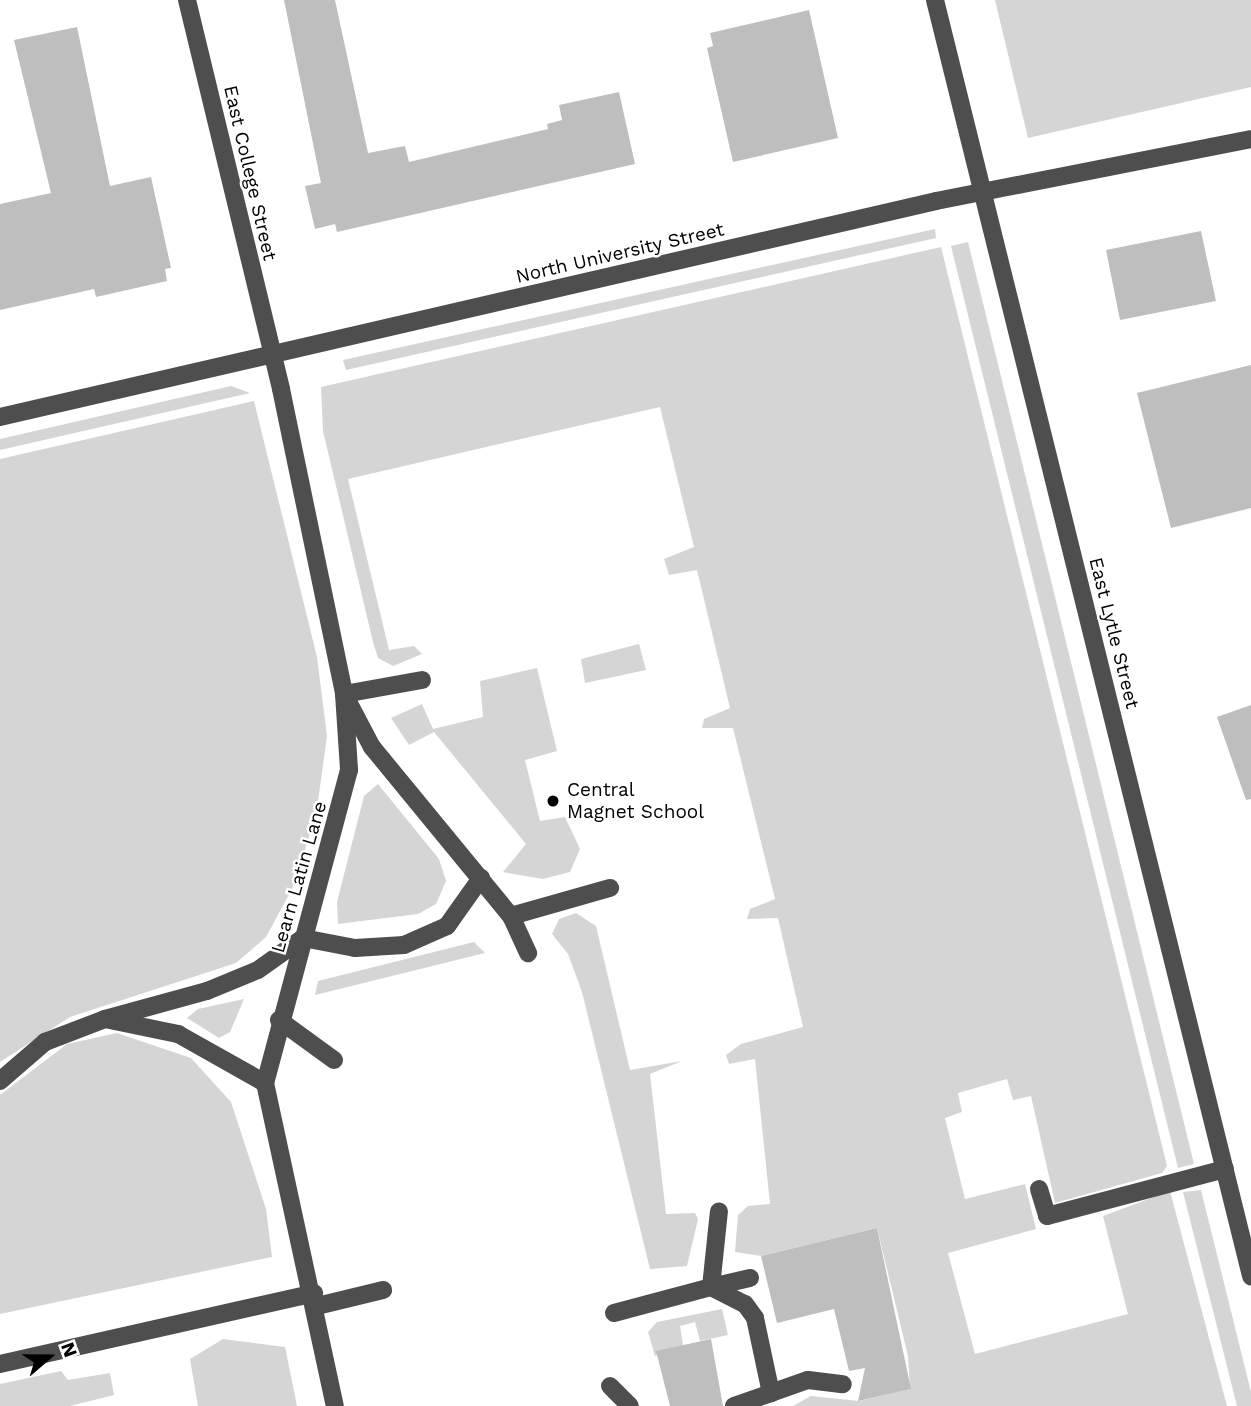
<!DOCTYPE html>
<html>
<head>
<meta charset="utf-8">
<style>
  body { margin:0 }
  #map { position:relative; width:1251px; height:1406px; overflow:hidden; background:#fff; font-family:"Work Sans",sans-serif }
  div>[style] { position:absolute }
  [style*='--x'] { left:calc(var(--x)*1px); top:calc(var(--y)*1px); width:calc(var(--w)*1px); rotate:calc(var(--a)*1deg) }
  .green>* { inset:0; background:#d5d5d5 }
  .building>* { inset:0; background:#bebebe }
  .minor>* { height:18px; margin:-9px; padding:0 9px; transform-origin:9px; border-radius:9px; background:#4e4e4e }
  .dots>* { width:19px; height:19px; translate:-50% -50%; box-sizing:border-box; border:4px solid #fff; border-radius:50% }
  span { translate:-50% -50%; white-space:nowrap; text-align:center; line-height:1.15; -webkit-text-stroke:5px #fff; paint-order:stroke }
  .street-label { font-size:19px; color:#000 }
  .poi-label { font-size:19px; color:#000 }
  .left { translate:0 -50%; text-align:left }
  .north { position:absolute; left:14px; top:1322px; width:70px; height:70px; -webkit-text-stroke:5px #fff; paint-order:stroke; rotate:70deg; font-size:19px; font-weight:700; line-height:28px; text-align:center; color:#000 }
  .north::after { content:''; display:block; margin:auto; width:24px; height:32px; background:#000; clip-path:polygon(50% 0,100% 100%,50% 72%,0 100%) }
</style>
</head>
<body>
<div id="map">
  <div class="green">
    <i style="clip-path:polygon(995px 0,1251px 0,1251px 87px,1028px 138px)"></i>
    <i style="clip-path:polygon(935px 229px,936px 238px,346px 370px,343px 360px)"></i>
    <i style="clip-path:polygon(968px 242px,1194px 1164px,1178px 1168px,951px 246px)"></i>
    <i style="clip-path:polygon(941px 247px,1167px 1166px,1162px 1173px,1055px 1203px,1031px 1096px,1013px 1100px,1007px 1079px,958px 1093px,962px 1112px,945px 1118px,965px 1199px,1025px 1184px,1036px 1229px,948px 1253px,975px 1354px,1128px 1314px,1103px 1216px,1170px 1191px,1227px 1406px,793px 1406px,811px 1396px,859px 1401px,910px 1389px,908px 1356px,877px 1228px,761px 1256px,735px 1252px,738px 1215px,748px 1206px,770px 1204px,755px 1059px,729px 1064px,726px 1055px,741px 1044px,803px 1027px,778px 918px,747px 919px,750px 909px,775px 899px,733px 728px,702px 728px,704px 719px,730px 708px,697px 570px,669px 575px,664px 559px,694px 547px,660px 407px,348px 479px,389px 650px,414px 646px,422px 654px,393px 666px,378px 658px,373px 642px,323px 431px,321px 387px)"></i>
    <i style="clip-path:polygon(231px 386px,250px 393px,0 450px,0 439px)"></i>
    <i style="clip-path:polygon(254px 401px,317px 657px,327px 736px,316px 816px,292px 889px,266px 937px,236px 963px,70px 1017px,0 1062px,0 459px)"></i>
    <i style="clip-path:polygon(639px 644px,646px 670px,585px 683px,581px 659px)"></i>
    <i style="clip-path:polygon(537px 668px,557px 751px,525px 760px,540px 821px,565px 817px,580px 849px,570px 872px,543px 879px,503px 872px,526px 844px,434px 732px,409px 745px,391px 718px,422px 704px,433px 729px,483px 717px,480px 681px)"></i>
    <i style="clip-path:polygon(378px 784px,439px 859px,446px 881px,436px 904px,418px 914px,338px 924px,337px 902px,364px 796px)"></i>
    <i style="clip-path:polygon(576px 913px,596px 926px,630px 1070px,682px 1061px,650px 1074px,666px 1214px,695px 1213px,698px 1219px,687px 1266px,650px 1269px,582px 992px,568px 954px,552px 934px,559px 919px)"></i>
    <i style="clip-path:polygon(474px 942px,485px 953px,315px 995px,318px 981px)"></i>
    <i style="clip-path:polygon(244px 999px,230px 1032px,219px 1038px,187px 1018px,198px 1009px)"></i>
    <i style="clip-path:polygon(117px 1033px,191px 1058px,231px 1102px,266px 1209px,272px 1257px,0 1314px,0 1095px,67px 1044px)"></i>
    <i style="clip-path:polygon(1201px 1190px,1251px 1392px,1251px 1406px,1237px 1406px,1183px 1192px)"></i>
    <i style="clip-path:polygon(722px 1309px,728px 1335px,700px 1341px,695px 1322px,680px 1326px,683px 1345px,655px 1356px,648px 1332px,657px 1322px)"></i>
    <i style="clip-path:polygon(223px 1339px,285px 1347px,297px 1406px,198px 1406px,190px 1359px)"></i>
    <i style="clip-path:polygon(61px 1371px,68px 1380px,110px 1373px,114px 1395px,70px 1406px,0 1406px,0 1384px)"></i>
  </div>
  <div class="building">
    <i style="clip-path:polygon(284px 0,335px 0,368px 153px,405px 146px,409px 162px,548px 129px,547px 124px,562px 120px,559px 105px,619px 92px,635px 164px,337px 232px,335px 224px,315px 229px,305px 186px,321px 183px)"></i>
    <i style="clip-path:polygon(809px 10px,838px 138px,733px 162px,707px 48px,713px 46px,710px 33px)"></i>
    <i style="clip-path:polygon(77px 27px,110px 186px,151px 177px,171px 268px,165px 269px,167px 281px,96px 297px,94px 289px,0 310px,0 204px,51px 193px,14px 40px)"></i>
    <i style="clip-path:polygon(1201px 231px,1216px 301px,1120px 320px,1106px 250px)"></i>
    <i style="clip-path:polygon(1251px 365px,1251px 508px,1171px 528px,1137px 393px)"></i>
    <i style="clip-path:polygon(1251px 705px,1251px 799px,1246px 800px,1217px 717px)"></i>
    <i style="clip-path:polygon(877px 1228px,911px 1389px,858px 1401px,865px 1368px,849px 1371px,834px 1309px,777px 1323px,761px 1256px)"></i>
    <i style="clip-path:polygon(711px 1339px,723px 1406px,670px 1406px,656px 1351px)"></i>
  </div>
  <div class="minor">
    <i style="--x:187;--y:0;--w:400;--a:76.4"></i>
    <i style="--x:281;--y:389;--w:311;--a:78.3"></i>
    <i style="--x:344;--y:694;--w:76;--a:86.2"></i>
    <i style="--x:349;--y:770;--w:324;--a:105"></i>
    <i style="--x:265;--y:1083;--w:330;--a:77.8"></i>
    <i style="--x:935;--y:0;--w:1315;--a:76.09"></i>
    <i style="--x:0;--y:417;--w:961;--a:-12.99"></i>
    <i style="--x:936;--y:201;--w:321;--a:-11.1"></i>
    <i style="--x:422;--y:680;--w:79;--a:169.8"></i>
    <i style="--x:344;--y:694;--w:60;--a:62.2"></i>
    <i style="--x:372;--y:747;--w:219;--a:50.6"></i>
    <i style="--x:511;--y:916;--w:41;--a:65.3"></i>
    <i style="--x:511;--y:916;--w:103;--a:-15.8"></i>
    <i style="--x:105;--y:1019;--w:106;--a:-15.4"></i>
    <i style="--x:207;--y:991;--w:55;--a:-22.4"></i>
    <i style="--x:258;--y:970;--w:55;--a:-35.4"></i>
    <i style="--x:303;--y:938;--w:53;--a:10.9"></i>
    <i style="--x:355;--y:948;--w:49;--a:-3.5"></i>
    <i style="--x:404;--y:945;--w:47;--a:-23.8"></i>
    <i style="--x:447;--y:926;--w:59;--a:-54.7"></i>
    <i style="--x:279;--y:1020;--w:68;--a:36"></i>
    <i style="--x:0;--y:1081;--w:60;--a:-40.9"></i>
    <i style="--x:45;--y:1042;--w:64;--a:-21"></i>
    <i style="--x:105;--y:1019;--w:75;--a:11.6"></i>
    <i style="--x:178;--y:1034;--w:100;--a:29.4"></i>
    <i style="--x:1039;--y:1189;--w:28;--a:73"></i>
    <i style="--x:1047;--y:1216;--w:184;--a:-14.8"></i>
    <i style="--x:711;--y:1287;--w:38;--a:27"></i>
    <i style="--x:745;--y:1304;--w:17;--a:54"></i>
    <i style="--x:755;--y:1318;--w:77;--a:78"></i>
    <i style="--x:711;--y:1287;--w:40;--a:-13"></i>
    <i style="--x:317;--y:1306;--w:68;--a:-13.6"></i>
    <i style="--x:614;--y:1313;--w:100;--a:-15"></i>
    <i style="--x:711;--y:1287;--w:76;--a:-84"></i>
    <i style="--x:0;--y:1364;--w:322;--a:-12.7"></i>
    <i style="--x:610;--y:1386;--w:28;--a:45"></i>
    <i style="--x:734;--y:1406;--w:78;--a:-19.4"></i>
    <i style="--x:808;--y:1380;--w:35;--a:7"></i>
  </div>
  <div class="dots">
    <i style="left:553px;top:801px;background:#000"></i>
  </div>
  <div class="street-label">
    <span style="left:250px;top:173px;rotate:77deg">East College Street</span>
    <span style="left:620px;top:253px;rotate:-13deg">North University Street</span>
    <span style="left:1114px;top:633px;rotate:76deg">East Lytle Street</span>
    <span style="left:299px;top:877px;rotate:-74deg">Learn Latin Lane</span>
  </div>
  <div class="poi-label">
    <span class="left" style="left:567px;top:801px">Central<br>Magnet School</span>
  </div>
  <div class="north">N</div>
</div>
</body>
</html>
